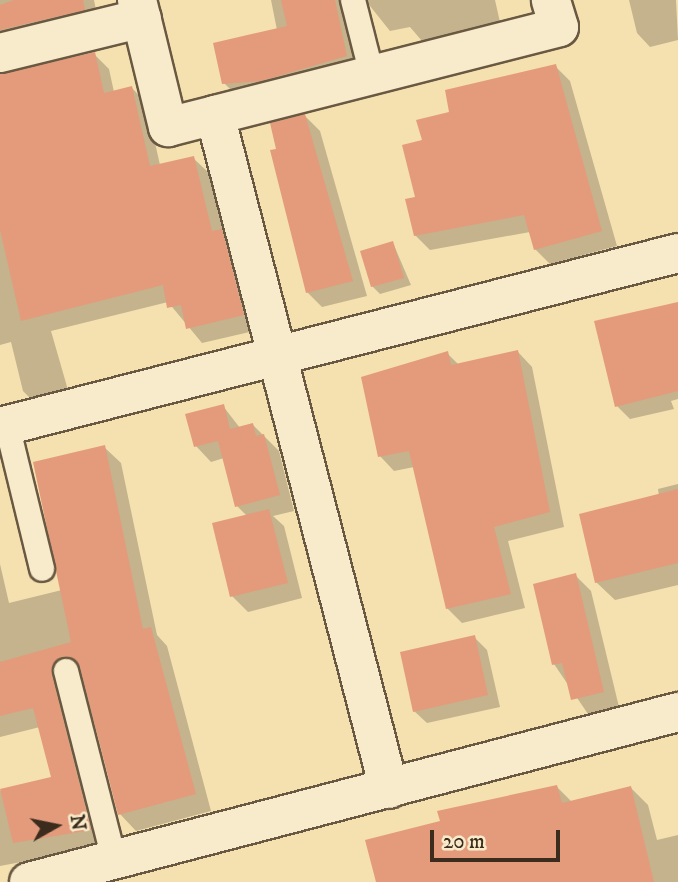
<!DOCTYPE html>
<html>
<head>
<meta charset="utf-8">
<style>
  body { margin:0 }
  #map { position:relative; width:678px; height:882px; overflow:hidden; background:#f5e0af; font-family:"IM FELL DW Pica",serif }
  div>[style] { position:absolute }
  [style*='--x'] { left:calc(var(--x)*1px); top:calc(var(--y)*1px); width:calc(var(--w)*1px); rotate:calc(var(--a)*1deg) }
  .shadow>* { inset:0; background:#0003 }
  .building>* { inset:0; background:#e39b7b }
  .roads { filter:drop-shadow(2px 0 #6a5942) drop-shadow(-2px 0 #6a5942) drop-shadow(0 2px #6a5942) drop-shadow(0 -2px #6a5942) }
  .lane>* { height:24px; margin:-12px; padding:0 12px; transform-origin:12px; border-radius:12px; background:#f8ebcb }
  .street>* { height:38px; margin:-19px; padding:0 19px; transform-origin:19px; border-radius:19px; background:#f8ebcb }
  span { translate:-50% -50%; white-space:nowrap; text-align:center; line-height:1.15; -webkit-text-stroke:7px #f8ebcb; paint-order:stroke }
  .north { position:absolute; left:21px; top:791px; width:70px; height:70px; -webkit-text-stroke:5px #f8ebcb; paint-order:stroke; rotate:81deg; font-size:19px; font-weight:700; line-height:28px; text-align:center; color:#3c2c1d }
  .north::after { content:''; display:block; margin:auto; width:24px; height:32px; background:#3c2c1d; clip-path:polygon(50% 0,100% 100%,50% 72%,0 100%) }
  .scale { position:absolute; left:430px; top:830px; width:130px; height:32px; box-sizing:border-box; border:4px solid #3c2c1d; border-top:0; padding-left:9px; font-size:21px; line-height:24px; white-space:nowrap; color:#3c2c1d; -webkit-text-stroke:5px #f8ebcb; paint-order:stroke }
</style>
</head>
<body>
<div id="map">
  <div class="shadow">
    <i style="clip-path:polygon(0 0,94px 0,99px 25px,0 33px)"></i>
    <i style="clip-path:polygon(271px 0,495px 0,502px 31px,428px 48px,410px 27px,390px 31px,366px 1px,363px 72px,240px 99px,224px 83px,277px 30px)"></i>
    <i style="clip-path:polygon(617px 0,676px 0,678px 40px,650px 47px,637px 33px,629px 0)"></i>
    <i style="clip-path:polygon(94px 54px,109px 69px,114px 92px,132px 88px,146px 103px,160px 165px,193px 158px,208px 172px,258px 330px,202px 343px,168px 302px,51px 331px,70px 397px,38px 406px,23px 391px,11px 342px,0 345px,0 93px)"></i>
    <i style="clip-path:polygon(555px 66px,570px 81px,617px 246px,550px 264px,535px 249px,530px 232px,430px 250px,415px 235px,424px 142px,452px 113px)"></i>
    <i style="clip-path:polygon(305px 116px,320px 131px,367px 296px,322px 307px,307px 292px,278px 150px)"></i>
    <i style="clip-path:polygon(393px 243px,411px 285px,380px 294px,372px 286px)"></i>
    <i style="clip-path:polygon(678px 304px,678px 399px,671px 401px,674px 409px,630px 419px,617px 406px)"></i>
    <i style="clip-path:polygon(518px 352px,532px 367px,564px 527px,508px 541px,525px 608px,462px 623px,447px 608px,414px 467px,394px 471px,380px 456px,447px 353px,459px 365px)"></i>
    <i style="clip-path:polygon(223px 406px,240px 428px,253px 425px,279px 451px,294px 511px,273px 516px,284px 526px,302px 598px,248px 612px,232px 596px,247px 516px,237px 506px,224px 458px,211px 462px,196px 446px)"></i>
    <i style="clip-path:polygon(104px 447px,121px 463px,157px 635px,167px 646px,211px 811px,136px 831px,120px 814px,80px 672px,68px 692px,107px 846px,0 866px,0 791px,53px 779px,40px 727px,0 737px,0 564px,9px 603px,66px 589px)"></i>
    <i style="clip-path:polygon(678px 484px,678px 585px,615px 600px,596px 582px,659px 496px,658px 489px)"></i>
    <i style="clip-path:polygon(575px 575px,591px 591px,619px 707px,588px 714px,554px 664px)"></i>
    <i style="clip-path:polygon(474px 637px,487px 650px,500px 707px,427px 723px,414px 711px)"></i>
    <i style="clip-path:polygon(557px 787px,572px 802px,631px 788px,648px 805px,657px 840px,678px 835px,678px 882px,378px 882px,442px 822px)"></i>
  </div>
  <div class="building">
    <i style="clip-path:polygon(14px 0,83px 0,85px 10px,0 30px,0 5px)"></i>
    <i style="clip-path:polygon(281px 0,335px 0,347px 56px,261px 81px,222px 84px,213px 43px,287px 26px)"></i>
    <i style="clip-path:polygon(95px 52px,104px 93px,132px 86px,150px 166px,194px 156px,212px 231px,222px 229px,244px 315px,186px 329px,181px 305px,167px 308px,163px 285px,21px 321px,0 230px,0 74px)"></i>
    <i style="clip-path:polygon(556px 64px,602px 231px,534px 250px,524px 215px,414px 236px,405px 199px,415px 197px,402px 145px,422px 140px,416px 120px,449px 112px,445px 90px)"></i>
    <i style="clip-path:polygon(305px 114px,353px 281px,306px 293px,270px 150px,276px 149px,270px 123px)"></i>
    <i style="clip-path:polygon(393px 241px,404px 278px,371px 287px,360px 251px)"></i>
    <i style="clip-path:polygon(678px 302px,678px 391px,615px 407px,594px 321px)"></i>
    <i style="clip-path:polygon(518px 350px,550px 512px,494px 527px,511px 594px,446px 609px,409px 451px,378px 457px,361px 377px,448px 351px,451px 365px)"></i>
    <i style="clip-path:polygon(224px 404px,230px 429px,253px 423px,256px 436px,264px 434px,280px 495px,235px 507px,218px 441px,194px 447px,185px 414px)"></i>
    <i style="clip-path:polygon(105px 445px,143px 629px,151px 627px,196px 794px,118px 815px,80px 667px,63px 656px,52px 675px,91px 830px,13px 843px,0 789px,51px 777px,33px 708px,0 716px,0 662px,71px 642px,33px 462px)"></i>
    <i style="clip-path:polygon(678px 489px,678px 563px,595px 583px,579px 514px)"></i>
    <i style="clip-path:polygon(269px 509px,288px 583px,230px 597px,212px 523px)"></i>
    <i style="clip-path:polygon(576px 573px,604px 692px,571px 700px,562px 663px,552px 665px,533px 584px)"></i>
    <i style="clip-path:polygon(475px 635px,488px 695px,413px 712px,400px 652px)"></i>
    <i style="clip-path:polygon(557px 785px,562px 803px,631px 786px,654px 882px,376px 882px,365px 840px,440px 821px,437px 811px)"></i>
  </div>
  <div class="roads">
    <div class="lane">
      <i style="--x:353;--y:0;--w:77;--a:75.8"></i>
      <i style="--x:7;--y:425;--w:148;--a:76.3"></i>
      <i style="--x:66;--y:671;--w:195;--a:75.7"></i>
    </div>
    <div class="street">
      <i style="--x:137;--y:0;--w:131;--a:76.3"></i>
      <i style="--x:168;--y:127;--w:49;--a:-14.3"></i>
      <i style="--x:215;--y:115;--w:696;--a:75.52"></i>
      <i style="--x:0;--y:53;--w:146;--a:-13.8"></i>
      <i style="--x:215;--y:115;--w:355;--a:-14.3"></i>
      <i style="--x:559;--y:27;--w:28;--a:-107"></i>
      <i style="--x:0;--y:427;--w:700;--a:-14.39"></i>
      <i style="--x:29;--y:882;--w:671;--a:-14.68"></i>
    </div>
  </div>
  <div class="north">N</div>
  <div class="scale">20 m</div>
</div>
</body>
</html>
